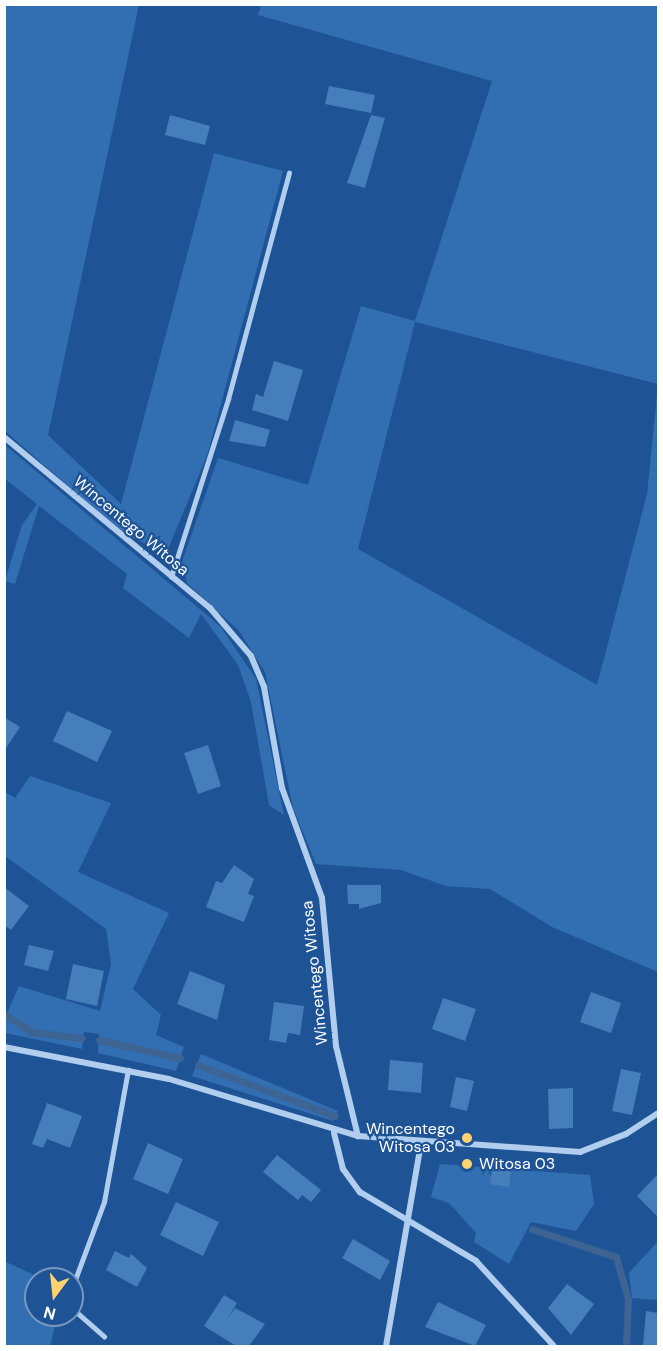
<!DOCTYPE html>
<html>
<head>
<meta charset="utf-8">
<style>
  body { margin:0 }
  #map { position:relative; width:663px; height:1351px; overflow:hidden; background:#1e5495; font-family:"DM Sans",sans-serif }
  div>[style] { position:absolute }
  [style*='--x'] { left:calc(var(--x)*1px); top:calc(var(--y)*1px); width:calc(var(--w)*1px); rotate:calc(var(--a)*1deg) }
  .green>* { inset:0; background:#326eb2 }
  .stream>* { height:7px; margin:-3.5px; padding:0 3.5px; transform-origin:3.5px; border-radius:3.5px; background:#3d6492 }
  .building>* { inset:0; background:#467dbb }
  .lane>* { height:4.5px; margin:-2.25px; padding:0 2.25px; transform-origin:2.25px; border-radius:2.25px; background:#b1ceef }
  .street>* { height:6px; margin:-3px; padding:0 3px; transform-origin:3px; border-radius:3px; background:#b1ceef }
  .dots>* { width:16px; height:16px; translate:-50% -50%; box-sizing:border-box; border:3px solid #1e5495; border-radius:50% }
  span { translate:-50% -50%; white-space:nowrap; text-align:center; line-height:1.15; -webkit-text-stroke:4.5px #1e5495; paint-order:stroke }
  .street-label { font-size:16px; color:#fff }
  .poi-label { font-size:16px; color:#fff }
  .right { translate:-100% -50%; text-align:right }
  .left { translate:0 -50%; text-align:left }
  .frame { position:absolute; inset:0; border:6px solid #fff; pointer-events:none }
  .north { position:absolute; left:24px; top:1267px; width:60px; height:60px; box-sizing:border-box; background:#1e5495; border:2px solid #7898bf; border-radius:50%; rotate:195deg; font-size:16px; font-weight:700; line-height:24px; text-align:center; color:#fff }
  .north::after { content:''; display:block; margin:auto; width:21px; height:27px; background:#fdd270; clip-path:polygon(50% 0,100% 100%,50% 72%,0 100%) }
</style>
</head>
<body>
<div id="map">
  <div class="green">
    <i style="clip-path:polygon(4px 5px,139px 5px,48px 435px,121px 504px,214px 153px,283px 171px,208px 453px,166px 554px,121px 532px,5px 431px)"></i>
    <i style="clip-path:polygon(evenodd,261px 5px,658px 5px,658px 972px,552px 927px,490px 889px,446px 886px,401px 870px,316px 864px,293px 808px,265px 672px,239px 631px,187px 583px,182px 562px,218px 458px,308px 485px,361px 306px,415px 321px,492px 81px,258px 15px,261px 5px,415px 322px,658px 384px,647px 494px,597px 685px,358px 549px,415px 322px)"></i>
    <i style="clip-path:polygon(5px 445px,221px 627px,256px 679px,284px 815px,269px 805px,251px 702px,238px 665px,201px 614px,189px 638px,123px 588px,127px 574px,39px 506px,15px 584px,5px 581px,22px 525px,37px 504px,5px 479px)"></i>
    <i style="clip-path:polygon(30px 776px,111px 803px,78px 872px,169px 913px,133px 989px,161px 1015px,156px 1035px,184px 1047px,176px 1071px,98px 1053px,99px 1034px,84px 1032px,82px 1049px,5px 1033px,5px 1018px,19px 986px,100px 1011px,111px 964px,106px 929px,5px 856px,5px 792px,15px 798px)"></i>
    <i style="clip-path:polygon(201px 1054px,338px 1111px,333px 1121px,192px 1076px)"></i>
    <i style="clip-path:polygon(440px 1164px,590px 1175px,594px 1204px,576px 1231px,531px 1222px,509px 1264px,474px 1242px,476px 1233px,449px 1203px,431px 1197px)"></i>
    <i style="clip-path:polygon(658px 1241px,658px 1300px,632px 1298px,629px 1273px)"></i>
    <i style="clip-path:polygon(4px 1261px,43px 1279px,36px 1279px,36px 1315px,58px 1315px,50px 1346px,5px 1346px)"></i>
  </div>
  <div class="stream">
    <i style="--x:4;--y:1014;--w:33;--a:33"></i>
    <i style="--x:32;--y:1032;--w:50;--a:6.8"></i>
    <i style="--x:99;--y:1040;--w:83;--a:12.5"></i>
    <i style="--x:198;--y:1065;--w:146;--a:20.4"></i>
    <i style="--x:532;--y:1229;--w:89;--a:18.4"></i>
    <i style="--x:616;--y:1257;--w:44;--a:74.1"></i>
    <i style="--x:628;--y:1299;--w:47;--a:92.4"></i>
  </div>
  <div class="building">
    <i style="clip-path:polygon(329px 86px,375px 95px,371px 113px,325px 104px)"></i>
    <i style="clip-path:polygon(170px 115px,210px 126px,205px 145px,165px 135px)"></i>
    <i style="clip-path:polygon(371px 115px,385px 118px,365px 188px,347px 183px)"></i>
    <i style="clip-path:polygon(274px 361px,303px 370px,288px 421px,252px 410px,256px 394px,263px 397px)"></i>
    <i style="clip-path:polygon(235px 420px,270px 430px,265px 447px,229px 441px)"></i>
    <i style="clip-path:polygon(67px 711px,112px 731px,97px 762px,53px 741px)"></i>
    <i style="clip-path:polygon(4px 717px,20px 727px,4px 751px)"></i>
    <i style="clip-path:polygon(208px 745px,221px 786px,198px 794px,184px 753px)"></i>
    <i style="clip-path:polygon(234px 865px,254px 879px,248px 894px,254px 896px,244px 922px,206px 907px,216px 881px,222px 883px)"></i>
    <i style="clip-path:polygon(347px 885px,381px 885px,381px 903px,359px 909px,359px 904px,348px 904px)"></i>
    <i style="clip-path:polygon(4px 887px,29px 906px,11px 930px,4px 925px)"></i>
    <i style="clip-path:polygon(29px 945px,54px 951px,48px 971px,24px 965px)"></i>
    <i style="clip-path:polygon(73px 964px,104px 971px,97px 1006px,66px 999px)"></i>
    <i style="clip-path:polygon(190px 971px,225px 985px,217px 1020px,177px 1004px)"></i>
    <i style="clip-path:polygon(591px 992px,621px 1003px,611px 1033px,580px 1022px)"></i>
    <i style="clip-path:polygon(443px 998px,476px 1009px,465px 1041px,432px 1029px)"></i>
    <i style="clip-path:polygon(274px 1002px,304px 1006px,300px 1035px,288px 1033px,286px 1043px,269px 1040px)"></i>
    <i style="clip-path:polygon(390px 1060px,423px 1063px,421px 1093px,388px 1090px)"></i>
    <i style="clip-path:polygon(621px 1069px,641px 1073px,632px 1115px,612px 1111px)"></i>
    <i style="clip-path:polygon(456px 1077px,474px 1081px,467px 1111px,450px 1107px)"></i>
    <i style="clip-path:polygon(573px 1088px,573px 1128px,549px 1129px,548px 1089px)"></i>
    <i style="clip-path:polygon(47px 1103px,82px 1116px,70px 1148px,47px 1139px,43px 1148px,32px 1144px)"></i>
    <i style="clip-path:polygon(148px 1143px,183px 1159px,168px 1194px,133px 1179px)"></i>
    <i style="clip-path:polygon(277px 1155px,321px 1190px,311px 1202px,302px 1195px,298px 1200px,263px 1172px)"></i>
    <i style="clip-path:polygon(492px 1169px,511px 1171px,509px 1187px,490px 1184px)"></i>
    <i style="clip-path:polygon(658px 1174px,658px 1217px,637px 1196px)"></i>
    <i style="clip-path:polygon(176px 1202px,219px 1222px,203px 1256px,160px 1235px)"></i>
    <i style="clip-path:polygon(353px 1239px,390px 1261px,380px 1280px,342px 1258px)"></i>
    <i style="clip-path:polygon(115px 1251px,129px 1258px,131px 1254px,147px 1268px,137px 1287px,106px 1270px)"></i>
    <i style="clip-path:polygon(567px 1284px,594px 1304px,571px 1335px,548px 1308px)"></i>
    <i style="clip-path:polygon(224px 1295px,237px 1303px,227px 1319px,235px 1308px,265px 1324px,249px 1346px,236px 1346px,204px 1326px)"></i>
    <i style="clip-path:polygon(438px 1302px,486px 1325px,475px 1346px,425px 1327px)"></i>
    <i style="clip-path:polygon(646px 1311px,658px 1313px,658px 1346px,643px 1346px)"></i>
  </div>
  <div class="lane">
    <i style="--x:171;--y:577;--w:187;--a:-72.2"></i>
    <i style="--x:228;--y:399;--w:234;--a:-74.9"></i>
    <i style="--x:72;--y:1288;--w:92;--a:-69.6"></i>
    <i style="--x:104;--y:1202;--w:134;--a:-79.7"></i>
    <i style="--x:72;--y:1308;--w:43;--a:41.2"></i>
  </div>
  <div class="street">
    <i style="--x:4;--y:437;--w:268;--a:39.7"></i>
    <i style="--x:210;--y:608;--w:63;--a:49.5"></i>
    <i style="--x:251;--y:656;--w:34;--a:67"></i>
    <i style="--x:264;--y:687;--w:103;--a:79.9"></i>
    <i style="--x:282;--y:788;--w:117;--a:70"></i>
    <i style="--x:322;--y:898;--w:149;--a:84.6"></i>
    <i style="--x:336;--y:1046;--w:93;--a:76.3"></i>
    <i style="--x:4;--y:1047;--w:168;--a:11"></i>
    <i style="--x:169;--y:1079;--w:197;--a:16.8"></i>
    <i style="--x:358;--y:1136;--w:223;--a:4.1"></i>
    <i style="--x:580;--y:1152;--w:49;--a:-21.4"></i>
    <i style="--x:626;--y:1134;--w:38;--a:-33"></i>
    <i style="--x:334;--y:1133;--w:37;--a:76"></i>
    <i style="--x:343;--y:1169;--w:29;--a:54"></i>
    <i style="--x:360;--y:1192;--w:135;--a:30.7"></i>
    <i style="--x:476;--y:1261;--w:115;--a:47.5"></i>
    <i style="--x:386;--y:1346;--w:206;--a:-80.2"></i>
  </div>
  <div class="dots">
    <i style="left:467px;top:1138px;background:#fdd270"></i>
    <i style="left:467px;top:1164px;background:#fdd270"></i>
  </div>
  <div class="street-label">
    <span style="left:131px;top:526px;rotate:40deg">Wincentego Witosa</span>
    <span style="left:315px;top:973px;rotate:-96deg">Wincentego Witosa</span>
  </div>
  <div class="poi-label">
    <span class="right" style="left:455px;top:1138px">Wincentego<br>Witosa 03</span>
    <span class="left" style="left:479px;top:1164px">Witosa 03</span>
  </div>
  <div class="frame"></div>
  <div class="north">N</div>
</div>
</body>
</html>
